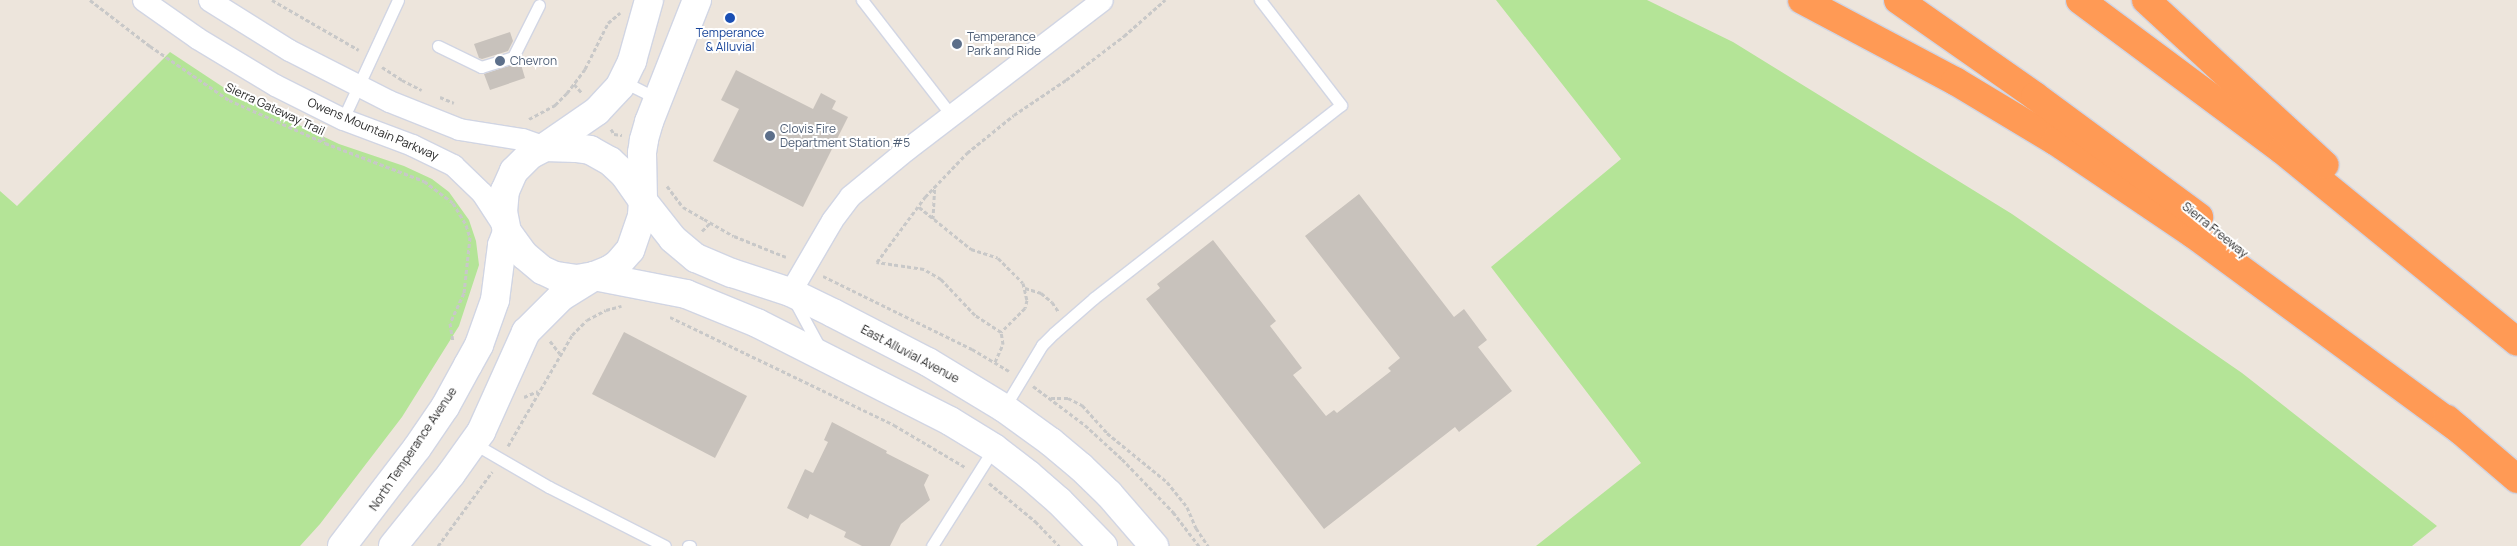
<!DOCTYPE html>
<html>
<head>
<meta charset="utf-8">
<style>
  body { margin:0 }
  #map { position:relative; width:2517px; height:546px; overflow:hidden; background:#ede5dc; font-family:Manrope,sans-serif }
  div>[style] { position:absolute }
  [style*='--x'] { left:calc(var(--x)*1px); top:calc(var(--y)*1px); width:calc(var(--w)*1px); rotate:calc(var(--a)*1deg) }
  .green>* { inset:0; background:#b4e497 }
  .building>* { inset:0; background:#c8c2bc }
  .path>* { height:3px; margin-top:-1.5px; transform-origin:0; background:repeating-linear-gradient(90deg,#c8c8c8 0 4px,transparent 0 6.5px) }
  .roads { filter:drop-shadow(1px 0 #d1d5e3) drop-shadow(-1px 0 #d1d5e3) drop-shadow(0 1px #d1d5e3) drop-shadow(0 -1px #d1d5e3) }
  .lane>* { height:11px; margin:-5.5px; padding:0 5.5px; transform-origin:5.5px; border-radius:5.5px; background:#fff }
  .street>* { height:21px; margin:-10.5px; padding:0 10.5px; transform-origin:10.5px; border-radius:10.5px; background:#fff }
  .secondary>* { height:28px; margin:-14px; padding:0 14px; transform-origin:14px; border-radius:14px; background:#fff }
  .highway>* { height:28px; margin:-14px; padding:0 14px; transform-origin:14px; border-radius:14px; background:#ff9a55 }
  .dots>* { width:14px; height:14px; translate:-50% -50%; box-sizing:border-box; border:2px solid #fff; border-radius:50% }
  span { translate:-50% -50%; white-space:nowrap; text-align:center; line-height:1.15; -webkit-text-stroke:4px #fff; paint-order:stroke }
  .transit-label { font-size:12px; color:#164399 }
  .service-label { font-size:12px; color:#4e5e75 }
  .left { translate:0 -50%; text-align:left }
  .street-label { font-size:12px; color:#2a2a2a }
</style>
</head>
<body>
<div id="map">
  <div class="green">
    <i style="clip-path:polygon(1496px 0,1647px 0,1733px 42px,2012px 214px,2242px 373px,2437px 526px,2412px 546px,1536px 546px,1641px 463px,1491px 267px,1621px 159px)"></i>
    <i style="clip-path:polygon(170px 52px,232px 93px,339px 144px,404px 166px,432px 179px,449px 192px,469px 220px,476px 241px,479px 265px,459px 326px,402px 417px,320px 524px,300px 546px,0 546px,0 191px,17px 206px)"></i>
  </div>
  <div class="building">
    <i style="clip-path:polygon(510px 32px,513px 41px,508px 51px,482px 59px,479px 58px,474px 44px)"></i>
    <i style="clip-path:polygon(520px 61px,525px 78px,490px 90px,484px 74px,515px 64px)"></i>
    <i style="clip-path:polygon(736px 70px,813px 109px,821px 93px,836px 101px,832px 109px,848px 117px,803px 207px,713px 161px,739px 109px,721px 100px)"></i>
    <i style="clip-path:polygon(1359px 194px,1454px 317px,1464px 309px,1487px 340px,1478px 347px,1512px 391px,1459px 432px,1455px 427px,1324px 529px,1146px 299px,1160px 288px,1157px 284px,1213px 240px,1276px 321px,1270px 326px,1302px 368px,1293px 375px,1326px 416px,1334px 410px,1337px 413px,1391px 371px,1388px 368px,1400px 358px,1305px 236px)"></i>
    <i style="clip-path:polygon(624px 332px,747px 396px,715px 458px,592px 394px)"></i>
    <i style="clip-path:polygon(832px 422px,887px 451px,886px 453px,929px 475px,924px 485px,930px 500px,901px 524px,890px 546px,862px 546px,844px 537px,846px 532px,810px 514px,808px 519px,787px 508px,805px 469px,813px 473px,828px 442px,824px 440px)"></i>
  </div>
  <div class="path">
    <i style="--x:90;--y:0;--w:76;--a:37.5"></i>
    <i style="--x:150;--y:46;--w:96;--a:34.4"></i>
    <i style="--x:229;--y:100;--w:105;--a:24.1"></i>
    <i style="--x:325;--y:143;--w:106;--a:21"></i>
    <i style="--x:424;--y:181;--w:36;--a:37"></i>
    <i style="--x:453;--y:203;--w:26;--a:59"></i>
    <i style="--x:466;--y:225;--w:13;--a:72"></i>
    <i style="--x:470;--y:237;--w:56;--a:96.1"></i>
    <i style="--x:464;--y:293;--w:33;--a:115"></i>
    <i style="--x:450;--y:323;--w:19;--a:81"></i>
    <i style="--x:272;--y:0;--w:100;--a:29.9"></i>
    <i style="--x:382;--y:67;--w:24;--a:33"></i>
    <i style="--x:402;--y:80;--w:22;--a:27"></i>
    <i style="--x:574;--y:84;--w:12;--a:48"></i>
    <i style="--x:440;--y:97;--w:15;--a:23"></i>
    <i style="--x:529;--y:119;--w:30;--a:-28"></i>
    <i style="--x:555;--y:105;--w:17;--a:-45"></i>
    <i style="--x:567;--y:93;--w:30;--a:-53"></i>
    <i style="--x:585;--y:69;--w:51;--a:-63.4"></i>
    <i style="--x:608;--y:23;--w:16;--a:-40"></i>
    <i style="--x:611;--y:129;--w:6;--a:59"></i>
    <i style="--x:614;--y:134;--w:8;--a:7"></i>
    <i style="--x:320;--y:131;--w:13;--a:67"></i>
    <i style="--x:667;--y:186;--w:26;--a:53"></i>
    <i style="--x:683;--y:207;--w:24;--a:30"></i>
    <i style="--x:704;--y:219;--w:34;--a:30"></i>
    <i style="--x:734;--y:236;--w:56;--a:22"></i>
    <i style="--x:919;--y:207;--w:67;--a:38.9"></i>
    <i style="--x:971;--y:249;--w:28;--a:18"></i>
    <i style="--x:998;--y:258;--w:35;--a:45"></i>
    <i style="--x:1023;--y:283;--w:17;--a:77"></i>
    <i style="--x:1027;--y:300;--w:8;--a:104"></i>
    <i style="--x:1025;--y:308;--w:34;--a:135"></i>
    <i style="--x:933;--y:219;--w:33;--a:-87"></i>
    <i style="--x:702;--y:231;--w:11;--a:-45"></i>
    <i style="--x:823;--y:276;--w:166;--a:26.1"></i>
    <i style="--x:972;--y:349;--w:43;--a:30.7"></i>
    <i style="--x:1025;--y:288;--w:17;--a:17"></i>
    <i style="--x:1041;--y:293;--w:14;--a:39"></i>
    <i style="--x:1052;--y:302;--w:11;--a:56"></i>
    <i style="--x:670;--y:317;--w:249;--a:25.7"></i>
    <i style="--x:894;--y:425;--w:82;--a:30.6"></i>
    <i style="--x:550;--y:341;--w:16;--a:52"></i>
    <i style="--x:995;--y:362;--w:20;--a:-66"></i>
    <i style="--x:1003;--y:344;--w:12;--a:-99"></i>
    <i style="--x:1001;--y:332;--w:31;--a:-147"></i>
    <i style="--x:975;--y:315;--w:50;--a:-133.4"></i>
    <i style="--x:941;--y:279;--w:20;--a:-150"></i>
    <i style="--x:924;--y:269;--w:48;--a:-171.5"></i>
    <i style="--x:877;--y:262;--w:81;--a:-53.6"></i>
    <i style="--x:925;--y:197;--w:61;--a:-46.3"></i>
    <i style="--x:967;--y:153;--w:60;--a:-39"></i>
    <i style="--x:1014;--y:115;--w:63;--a:-33.9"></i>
    <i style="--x:1066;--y:80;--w:73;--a:-37.2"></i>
    <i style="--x:1124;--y:36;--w:55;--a:-41.3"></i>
    <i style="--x:1033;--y:386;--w:65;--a:36.9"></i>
    <i style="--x:1085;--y:425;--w:50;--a:42.6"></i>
    <i style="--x:1122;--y:459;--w:74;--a:46.1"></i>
    <i style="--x:1173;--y:512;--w:43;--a:52.6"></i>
    <i style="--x:524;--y:397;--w:15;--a:-23"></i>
    <i style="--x:1051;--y:398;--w:17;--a:0"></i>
    <i style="--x:1068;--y:398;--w:16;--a:27"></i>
    <i style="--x:1082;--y:405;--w:38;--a:48"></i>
    <i style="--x:1107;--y:433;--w:77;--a:39.2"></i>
    <i style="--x:1167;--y:482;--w:32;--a:51"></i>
    <i style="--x:1187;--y:507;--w:23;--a:67"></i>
    <i style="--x:1196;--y:528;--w:22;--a:56"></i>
    <i style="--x:508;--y:446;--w:128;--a:-60"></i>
    <i style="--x:572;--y:335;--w:21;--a:-45"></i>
    <i style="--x:587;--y:320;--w:21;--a:-28"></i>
    <i style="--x:606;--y:310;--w:16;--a:-15"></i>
    <i style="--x:989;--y:483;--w:60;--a:39.6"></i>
    <i style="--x:1035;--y:521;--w:35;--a:46"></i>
    <i style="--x:438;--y:546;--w:92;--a:-53.9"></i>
  </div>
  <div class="roads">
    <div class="lane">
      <i style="--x:862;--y:0;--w:147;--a:52.2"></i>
      <i style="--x:438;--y:46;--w:48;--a:26"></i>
      <i style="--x:481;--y:67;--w:34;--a:-17"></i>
      <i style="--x:513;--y:57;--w:58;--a:-63.4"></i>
      <i style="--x:622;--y:81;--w:40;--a:26.6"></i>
      <i style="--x:343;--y:119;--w:131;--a:-65.2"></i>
      <i style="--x:794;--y:300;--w:57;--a:61.6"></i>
      <i style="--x:1004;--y:408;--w:74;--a:-58.9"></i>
      <i style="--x:1042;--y:345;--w:17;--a:-45"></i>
      <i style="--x:1054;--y:333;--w:53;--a:-41.2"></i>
      <i style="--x:1094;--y:298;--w:313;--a:-38"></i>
      <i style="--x:1341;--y:105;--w:133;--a:-127.6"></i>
      <i style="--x:473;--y:443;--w:88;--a:30.1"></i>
      <i style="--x:549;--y:487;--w:130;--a:27"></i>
      <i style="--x:688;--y:546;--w:2;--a:0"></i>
      <i style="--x:932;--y:546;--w:116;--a:-57.7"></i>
    </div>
    <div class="street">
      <i style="--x:143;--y:0;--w:66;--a:35.1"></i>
      <i style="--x:197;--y:38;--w:91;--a:31.1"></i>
      <i style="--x:275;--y:85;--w:76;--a:26.6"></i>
      <i style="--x:343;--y:119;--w:74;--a:20.6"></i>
      <i style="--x:412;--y:145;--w:46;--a:26"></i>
      <i style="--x:453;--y:165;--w:40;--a:44"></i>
      <i style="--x:482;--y:193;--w:44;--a:57"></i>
      <i style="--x:209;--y:0;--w:94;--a:32"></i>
      <i style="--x:289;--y:50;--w:112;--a:27"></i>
      <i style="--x:389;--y:101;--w:75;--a:21.8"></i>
      <i style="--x:459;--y:129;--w:64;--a:9"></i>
      <i style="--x:522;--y:139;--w:24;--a:19"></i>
      <i style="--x:790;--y:292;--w:83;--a:-59.7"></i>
      <i style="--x:832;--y:220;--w:30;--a:-53"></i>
      <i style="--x:850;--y:196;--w:74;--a:-39.5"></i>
      <i style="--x:907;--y:149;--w:245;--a:-37.4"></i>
    </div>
    <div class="secondary">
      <i style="--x:697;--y:0;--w:131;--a:111.5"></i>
      <i style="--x:649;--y:122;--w:19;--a:106"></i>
      <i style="--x:644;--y:140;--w:13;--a:99"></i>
      <i style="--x:642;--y:153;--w:48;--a:88.8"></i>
      <i style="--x:643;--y:201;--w:15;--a:94"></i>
      <i style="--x:642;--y:216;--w:36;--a:109"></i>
      <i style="--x:630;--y:250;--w:18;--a:131"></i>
      <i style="--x:618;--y:264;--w:11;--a:146"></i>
      <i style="--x:609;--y:270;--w:16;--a:158"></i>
      <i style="--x:594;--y:276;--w:17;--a:170"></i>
      <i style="--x:577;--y:279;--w:22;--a:-172"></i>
      <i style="--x:555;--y:276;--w:14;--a:-155"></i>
      <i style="--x:542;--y:270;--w:23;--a:-140"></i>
      <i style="--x:524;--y:255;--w:29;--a:-126"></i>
      <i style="--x:507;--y:232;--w:20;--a:-101"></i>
      <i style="--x:503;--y:212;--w:21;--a:-85"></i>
      <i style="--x:505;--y:191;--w:22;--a:-66"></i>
      <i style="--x:514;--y:171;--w:23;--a:-45"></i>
      <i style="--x:530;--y:155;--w:17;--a:-28"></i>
      <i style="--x:545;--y:147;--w:31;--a:2"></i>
      <i style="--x:576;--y:148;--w:14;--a:8"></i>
      <i style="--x:590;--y:150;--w:23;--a:29"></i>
      <i style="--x:610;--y:161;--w:19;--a:43"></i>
      <i style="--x:624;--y:174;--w:33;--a:55"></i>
      <i style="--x:643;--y:201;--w:48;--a:51.7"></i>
      <i style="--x:673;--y:239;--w:30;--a:40"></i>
      <i style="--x:696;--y:258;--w:39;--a:23"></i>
      <i style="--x:732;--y:273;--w:61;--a:18.1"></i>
      <i style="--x:790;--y:292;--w:48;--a:26"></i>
      <i style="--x:833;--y:313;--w:107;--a:27.3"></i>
      <i style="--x:928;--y:362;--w:89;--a:31.2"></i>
      <i style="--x:1004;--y:408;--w:58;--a:35.9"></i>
      <i style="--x:1051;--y:442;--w:39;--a:40"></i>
      <i style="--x:1081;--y:467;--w:39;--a:44"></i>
      <i style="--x:1109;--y:494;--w:69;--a:49.1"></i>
      <i style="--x:545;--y:147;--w:63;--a:-34.7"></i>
      <i style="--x:597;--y:111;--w:34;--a:-47"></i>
      <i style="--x:620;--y:86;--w:28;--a:-64"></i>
      <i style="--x:632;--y:61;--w:63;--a:-74.4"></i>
      <i style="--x:342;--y:546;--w:123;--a:-52.6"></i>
      <i style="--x:417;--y:448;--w:50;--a:-55.7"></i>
      <i style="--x:445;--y:407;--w:48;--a:-61.3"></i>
      <i style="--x:468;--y:365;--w:23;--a:-61"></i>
      <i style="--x:479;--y:345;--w:48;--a:-70.4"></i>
      <i style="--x:495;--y:300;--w:55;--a:-82.7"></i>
      <i style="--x:502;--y:245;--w:14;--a:-69"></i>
      <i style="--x:393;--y:546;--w:92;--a:-51.1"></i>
      <i style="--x:451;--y:474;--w:52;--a:-54.5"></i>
      <i style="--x:481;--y:432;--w:110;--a:-65.8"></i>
      <i style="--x:526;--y:332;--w:49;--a:-45"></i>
      <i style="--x:561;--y:297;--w:39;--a:-32"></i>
      <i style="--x:594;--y:276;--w:94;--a:11.1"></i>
      <i style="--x:686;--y:294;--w:77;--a:22.2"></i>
      <i style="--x:757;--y:323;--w:216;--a:26.9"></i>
      <i style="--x:950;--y:421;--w:52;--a:31.5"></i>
      <i style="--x:994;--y:448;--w:44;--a:37.6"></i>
      <i style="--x:1029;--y:475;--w:40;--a:41"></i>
      <i style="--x:1059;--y:501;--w:63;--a:45.6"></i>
    </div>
    <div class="highway">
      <i style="--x:1802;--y:0;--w:173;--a:27.9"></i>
      <i style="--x:1955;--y:81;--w:117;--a:31"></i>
      <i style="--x:2055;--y:141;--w:166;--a:34"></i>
      <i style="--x:2193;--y:234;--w:331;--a:36.3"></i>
      <i style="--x:1898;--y:0;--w:167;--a:35"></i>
      <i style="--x:2035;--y:96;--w:204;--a:36.4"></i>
      <i style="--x:2080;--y:0;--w:252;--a:36.6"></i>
      <i style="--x:2282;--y:150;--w:303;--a:39.2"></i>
      <i style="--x:2146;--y:0;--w:243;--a:42.7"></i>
      <i style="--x:2447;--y:419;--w:92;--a:40.6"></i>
    </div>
  </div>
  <div class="dots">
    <i style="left:730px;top:18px;background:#1a4fb4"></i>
    <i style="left:957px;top:44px;background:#5c6f8a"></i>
    <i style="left:500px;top:61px;background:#5c6f8a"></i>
    <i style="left:770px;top:136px;background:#5c6f8a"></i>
  </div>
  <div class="transit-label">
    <span style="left:730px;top:40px">Temperance<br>&amp; Alluvial</span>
  </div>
  <div class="service-label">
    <span class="left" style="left:967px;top:44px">Temperance<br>Park and Ride</span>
    <span class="left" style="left:510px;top:61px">Chevron</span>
    <span class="left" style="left:780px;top:136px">Clovis Fire<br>Department Station #5</span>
  </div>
  <div class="street-label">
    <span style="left:275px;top:109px;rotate:25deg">Sierra Gateway Trail</span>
    <span style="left:373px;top:129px;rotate:23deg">Owens Mountain Parkway</span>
    <span style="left:2215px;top:230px;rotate:39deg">Sierra Freeway</span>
    <span style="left:910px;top:354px;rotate:28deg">East Alluvial Avenue</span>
    <span style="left:413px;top:449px;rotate:-56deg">North Temperance Avenue</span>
  </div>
</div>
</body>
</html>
